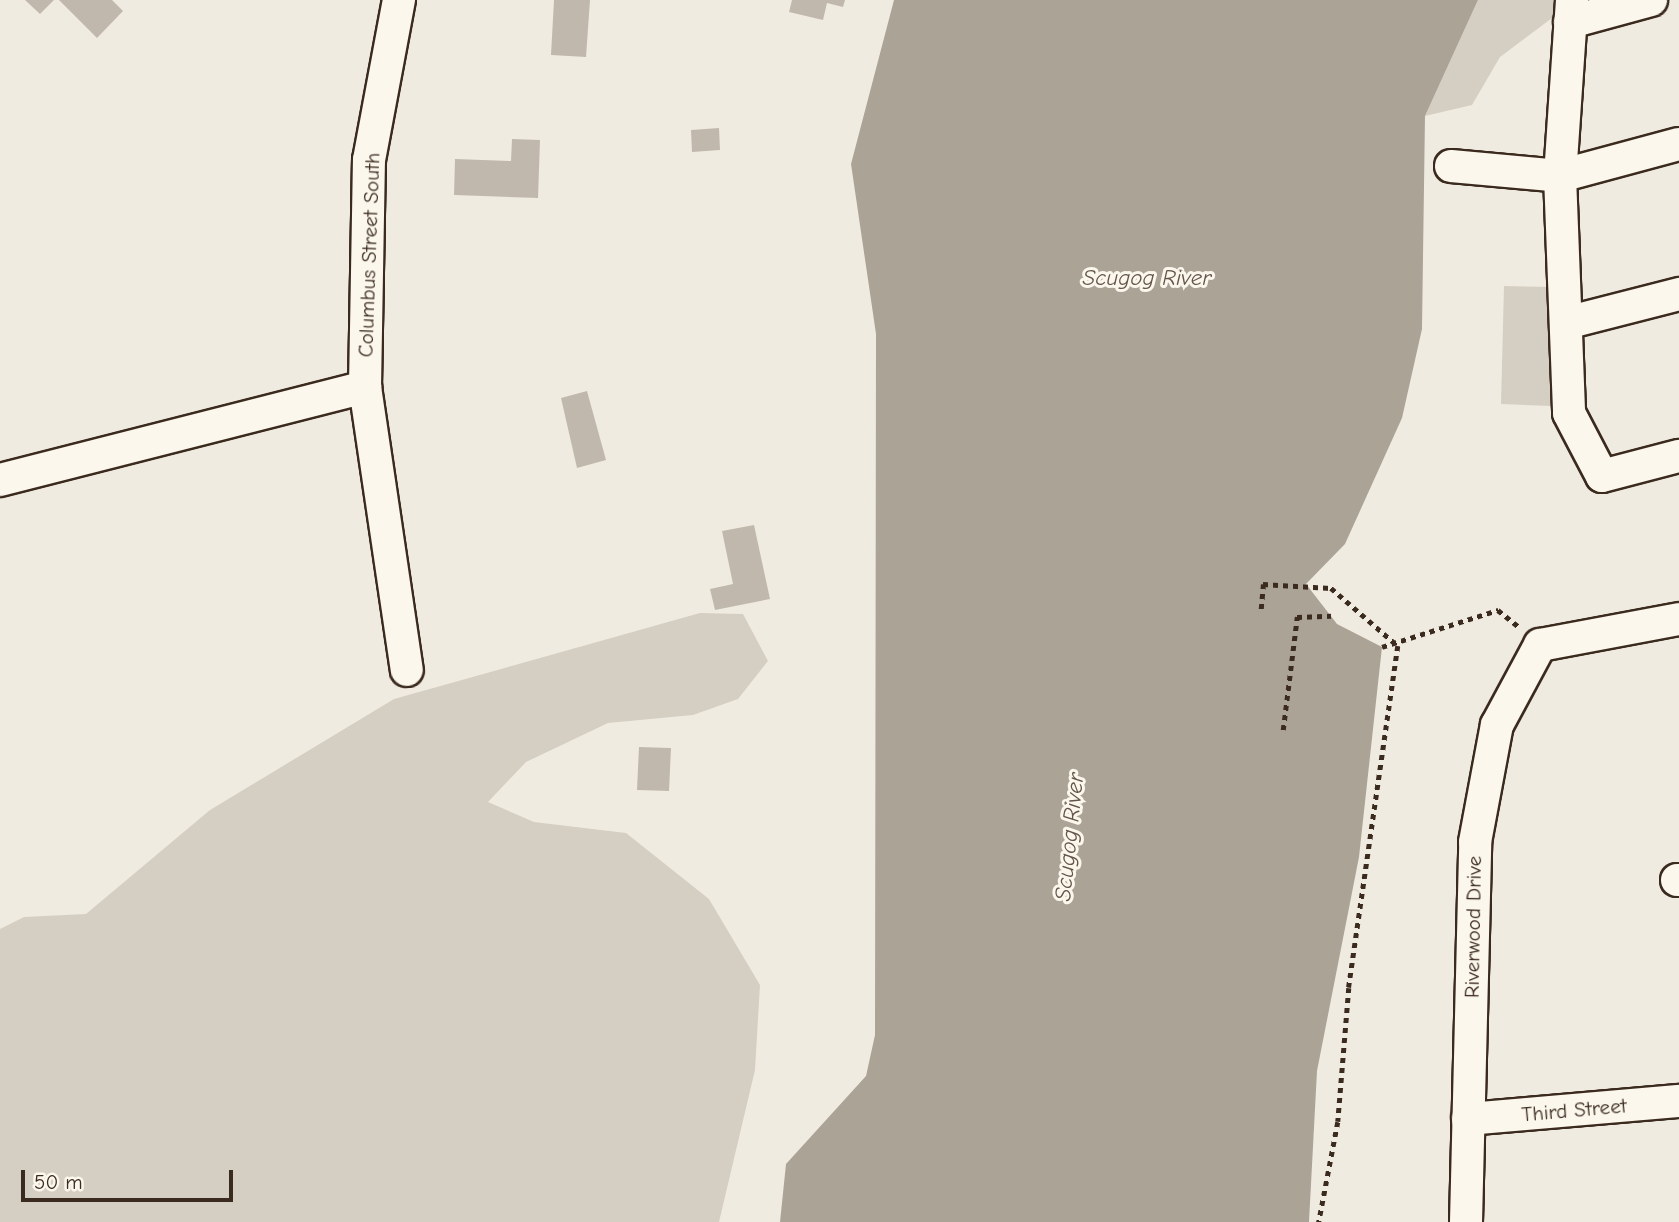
<!DOCTYPE html>
<html>
<head>
<meta charset="utf-8">
<style>
  body { margin:0 }
  #map { position:relative; width:1679px; height:1222px; overflow:hidden; background:#f0ebe0; font-family:"Comic Neue",sans-serif }
  div>[style] { position:absolute }
  [style*='--x'] { left:calc(var(--x)*1px); top:calc(var(--y)*1px); width:calc(var(--w)*1px); rotate:calc(var(--a)*1deg) }
  .green>* { inset:0; background:#d5cec3 }
  .water>* { inset:0; background:#aca397 }
  .building>* { inset:0; background:#c0b8ad }
  .path>* { height:4.5px; margin-top:-2.25px; transform-origin:0; background:repeating-linear-gradient(90deg,#3b2a1e 0 5px,transparent 0 10px) }
  .roads { filter:drop-shadow(2px 0 #3b2a1e) drop-shadow(-2px 0 #3b2a1e) drop-shadow(0 2px #3b2a1e) drop-shadow(0 -2px #3b2a1e) }
  .minor>* { height:32px; margin:-16px; padding:0 16px; transform-origin:16px; border-radius:16px; background:#fbf7ec }
  span { translate:-50% -50%; white-space:nowrap; text-align:center; line-height:1.15; -webkit-text-stroke:6px #fbf7ec; paint-order:stroke }
  .street-label { font-size:21px; color:#3b2a1e }
  .water-label { font-size:23px; color:#635448; font-style:italic }
  .scale { position:absolute; left:21px; top:1170px; width:212px; height:32px; box-sizing:border-box; border:4px solid #3b2a1e; border-top:0; padding-left:9px; font-size:21px; line-height:24px; white-space:nowrap; color:#3b2a1e; -webkit-text-stroke:5px #fbf7ec; paint-order:stroke }
</style>
</head>
<body>
<div id="map">
  <div class="green">
    <i style="clip-path:polygon(1478px 0,1576px 0,1500px 57px,1472px 105px,1425px 116px)"></i>
    <i style="clip-path:polygon(1504px 286px,1553px 287px,1551px 406px,1501px 404px)"></i>
    <i style="clip-path:polygon(700px 613px,743px 614px,768px 661px,738px 699px,693px 715px,608px 723px,526px 762px,488px 802px,534px 822px,626px 833px,709px 899px,760px 985px,755px 1070px,719px 1222px,0 1222px,0 929px,24px 917px,86px 914px,210px 810px,394px 699px)"></i>
  </div>
  <div class="water">
    <i style="clip-path:polygon(894px 0,1478px 0,1425px 116px,1422px 329px,1402px 418px,1345px 544px,1306px 584px,1337px 624px,1382px 647px,1359px 857px,1317px 1071px,1309px 1222px,780px 1222px,786px 1164px,866px 1076px,875px 1035px,876px 334px,851px 164px)"></i>
  </div>
  <div class="building">
    <i style="clip-path:polygon(25px 0,54px 0,40px 14px)"></i>
    <i style="clip-path:polygon(59px 0,112px 0,123px 11px,97px 38px)"></i>
    <i style="clip-path:polygon(554px 0,590px 0,586px 57px,551px 55px)"></i>
    <i style="clip-path:polygon(792px 0,845px 0,843px 7px,827px 3px,823px 20px,789px 12px)"></i>
    <i style="clip-path:polygon(719px 128px,720px 150px,692px 152px,691px 130px)"></i>
    <i style="clip-path:polygon(512px 139px,540px 140px,538px 198px,454px 195px,455px 159px,511px 161px)"></i>
    <i style="clip-path:polygon(587px 391px,606px 460px,577px 468px,561px 398px)"></i>
    <i style="clip-path:polygon(754px 525px,770px 599px,715px 610px,710px 589px,733px 584px,722px 531px)"></i>
    <i style="clip-path:polygon(639px 747px,671px 748px,669px 791px,637px 790px)"></i>
  </div>
  <div class="path">
    <i style="--x:1261;--y:609;--w:25;--a:-85"></i>
    <i style="--x:1263;--y:584;--w:68;--a:3.4"></i>
    <i style="--x:1331;--y:588;--w:89;--a:40.9"></i>
    <i style="--x:1398;--y:646;--w:345;--a:98.2"></i>
    <i style="--x:1349;--y:988;--w:134;--a:94.7"></i>
    <i style="--x:1338;--y:1122;--w:102;--a:100.8"></i>
    <i style="--x:1382;--y:647;--w:122;--a:-17.7"></i>
    <i style="--x:1498;--y:610;--w:26;--a:39"></i>
    <i style="--x:1283;--y:730;--w:114;--a:-82.9"></i>
    <i style="--x:1297;--y:617;--w:34;--a:-2"></i>
  </div>
  <div class="roads">
    <div class="minor">
      <i style="--x:1572;--y:0;--w:176;--a:93.9"></i>
      <i style="--x:1560;--y:176;--w:237;--a:87.8"></i>
      <i style="--x:1569;--y:413;--w:71;--a:62.4"></i>
      <i style="--x:1602;--y:476;--w:80;--a:-14.6"></i>
      <i style="--x:1570;--y:22;--w:84;--a:-15.2"></i>
      <i style="--x:1451;--y:166;--w:109;--a:5.2"></i>
      <i style="--x:1560;--y:176;--w:123;--a:-15.1"></i>
      <i style="--x:1566;--y:323;--w:117;--a:-14.4"></i>
      <i style="--x:365;--y:387;--w:227;--a:-89"></i>
      <i style="--x:369;--y:160;--w:163;--a:-79.4"></i>
      <i style="--x:0;--y:480;--w:377;--a:-14.3"></i>
      <i style="--x:365;--y:387;--w:286;--a:81.6"></i>
      <i style="--x:1677;--y:880;--w:2;--a:0"></i>
      <i style="--x:1468;--y:1119;--w:212;--a:-4.9"></i>
      <i style="--x:1466;--y:1222;--w:380;--a:-88.6"></i>
      <i style="--x:1475;--y:842;--w:119;--a:-79.4"></i>
      <i style="--x:1497;--y:725;--w:91;--a:-61.7"></i>
      <i style="--x:1540;--y:645;--w:141;--a:-10.6"></i>
    </div>
  </div>
  <div class="street-label">
    <span style="left:369px;top:255px;rotate:-88deg">Columbus Street South</span>
    <span style="left:1473px;top:927px;rotate:-89deg">Riverwood Drive</span>
    <span style="left:1574px;top:1110px;rotate:-5deg">Third Street</span>
  </div>
  <div class="water-label">
    <span style="left:1147px;top:278px">Scugog River</span>
    <span style="left:1070px;top:837px;rotate:-84deg">Scugog River</span>
  </div>
  <div class="scale">50 m</div>
</div>
</body>
</html>
